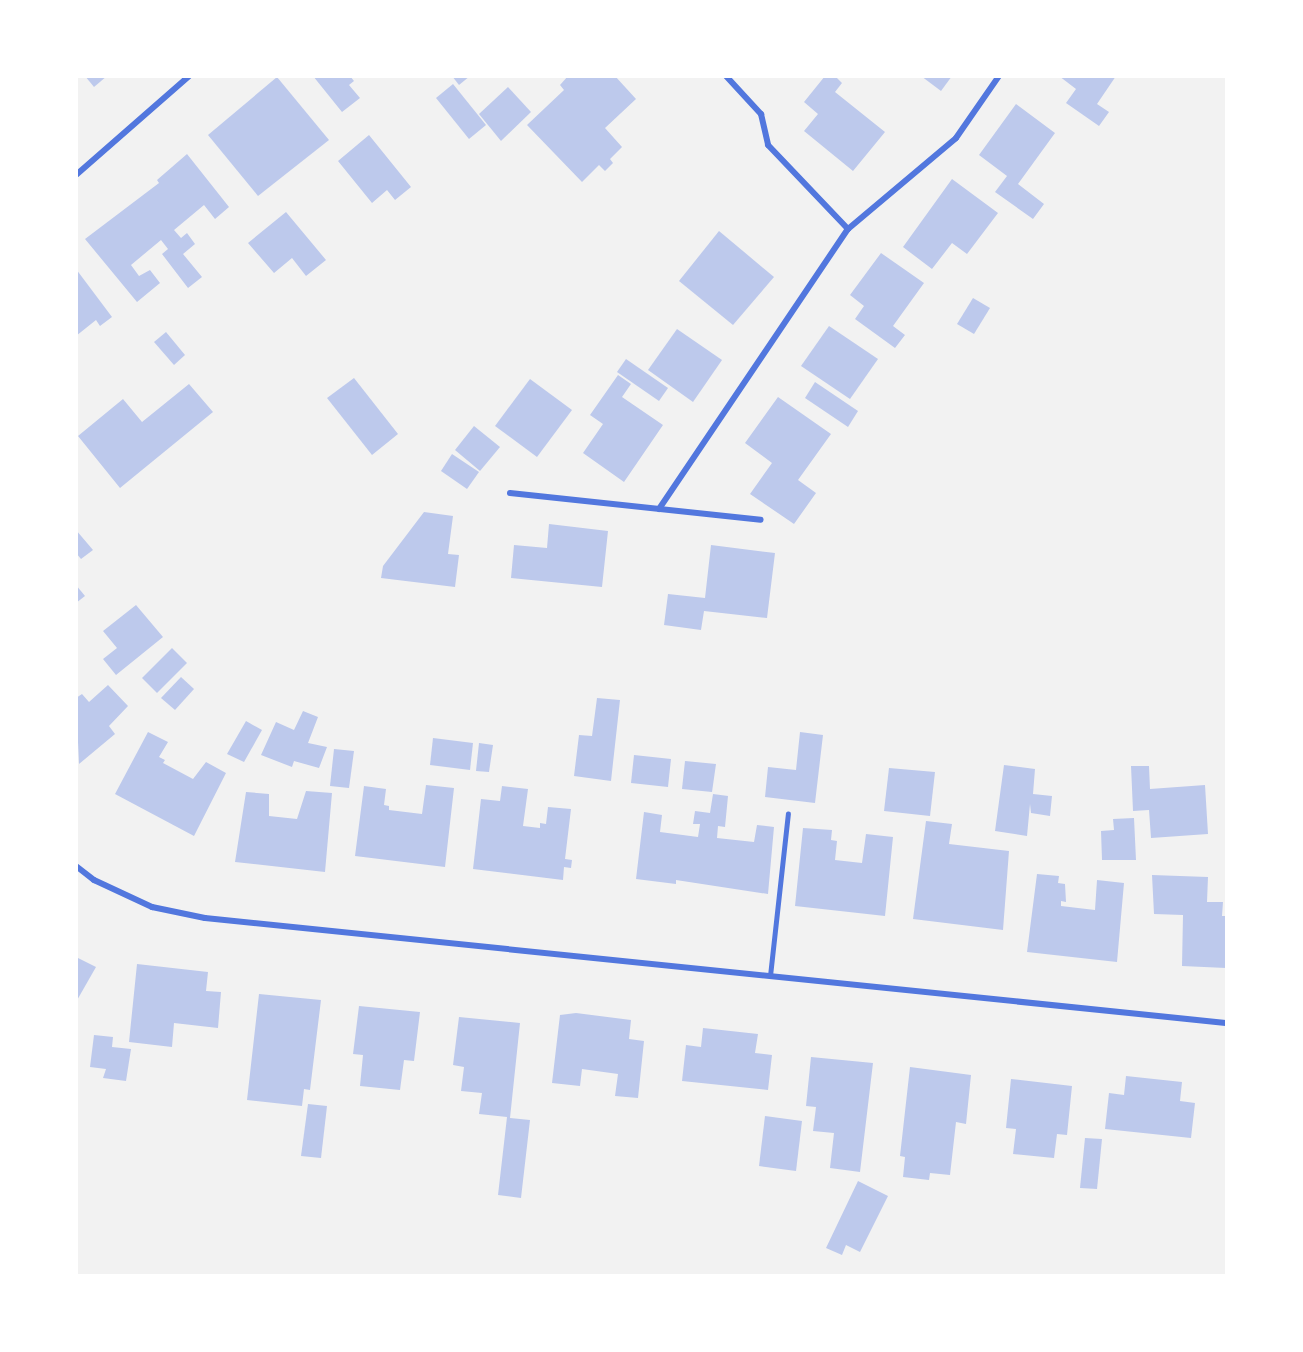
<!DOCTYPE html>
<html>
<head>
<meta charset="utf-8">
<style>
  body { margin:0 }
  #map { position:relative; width:1303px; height:1352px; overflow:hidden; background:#f2f2f2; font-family:Inter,sans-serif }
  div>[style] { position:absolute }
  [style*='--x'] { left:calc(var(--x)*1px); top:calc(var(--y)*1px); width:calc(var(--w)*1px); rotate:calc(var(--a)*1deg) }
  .building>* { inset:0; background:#bdc9ec }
  .service>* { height:4.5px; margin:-2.25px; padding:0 2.25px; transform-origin:2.25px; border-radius:2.25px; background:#5277de }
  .minor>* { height:6px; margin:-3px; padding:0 3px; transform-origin:3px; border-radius:3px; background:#5277de }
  span { translate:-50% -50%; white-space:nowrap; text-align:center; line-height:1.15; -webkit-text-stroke:5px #fff; paint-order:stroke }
  .frame { position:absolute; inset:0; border:78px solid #fff; pointer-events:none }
</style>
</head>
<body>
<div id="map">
  <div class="building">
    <i style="clip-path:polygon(85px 76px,107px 76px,94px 87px)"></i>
    <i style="clip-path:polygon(313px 76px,350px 76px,354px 81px,349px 85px,360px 98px,342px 112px)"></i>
    <i style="clip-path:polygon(452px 76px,470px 76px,459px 85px)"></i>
    <i style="clip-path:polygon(568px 76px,615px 76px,636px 99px,605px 128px,622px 147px,610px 159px,613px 163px,605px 171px,599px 165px,582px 182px,527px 125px,564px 90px,560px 85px)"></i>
    <i style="clip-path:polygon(825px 76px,835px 76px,842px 83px,835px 92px,885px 132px,853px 171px,804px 131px,818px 114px,804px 102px)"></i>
    <i style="clip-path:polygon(921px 76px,952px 76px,941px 91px)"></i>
    <i style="clip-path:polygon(1059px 76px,1116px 76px,1097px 104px,1109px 112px,1099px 126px,1066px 103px,1076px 89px)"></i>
    <i style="clip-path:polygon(277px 77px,329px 140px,258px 196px,208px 135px)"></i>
    <i style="clip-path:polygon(453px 84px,486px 125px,469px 139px,436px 98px)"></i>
    <i style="clip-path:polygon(508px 87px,531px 112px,501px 141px,479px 114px)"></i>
    <i style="clip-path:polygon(1016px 104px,1055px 133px,1018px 184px,1044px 204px,1033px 219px,995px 192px,1007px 176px,979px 155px)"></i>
    <i style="clip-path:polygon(369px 135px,411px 187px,395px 200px,387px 190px,372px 203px,338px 161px)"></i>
    <i style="clip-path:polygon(187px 154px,229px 207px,215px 219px,204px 205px,174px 230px,181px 238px,187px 233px,195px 244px,183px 254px,202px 277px,188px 288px,162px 254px,168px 249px,161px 240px,131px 265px,139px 276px,150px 270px,160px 283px,137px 302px,85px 239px,159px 183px,157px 180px)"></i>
    <i style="clip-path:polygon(952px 179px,998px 213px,967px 254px,952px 243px,932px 269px,903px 247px)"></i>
    <i style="clip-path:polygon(286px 212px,326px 260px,306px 276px,292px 258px,274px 273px,248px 243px)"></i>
    <i style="clip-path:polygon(719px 231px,774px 277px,733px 325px,679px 281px)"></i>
    <i style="clip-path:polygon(881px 253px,924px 283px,893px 326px,905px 335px,895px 348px,855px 319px,864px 306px,850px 295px)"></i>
    <i style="clip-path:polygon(76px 269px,112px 317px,100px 326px,96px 320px,76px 336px)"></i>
    <i style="clip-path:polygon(973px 298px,990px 308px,974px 334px,957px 324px)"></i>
    <i style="clip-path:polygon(829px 326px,878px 359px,850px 399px,801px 366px)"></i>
    <i style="clip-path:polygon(677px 329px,722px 360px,693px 402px,648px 370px)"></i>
    <i style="clip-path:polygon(166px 332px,185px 355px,174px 365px,154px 342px)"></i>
    <i style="clip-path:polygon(626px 359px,668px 388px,659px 401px,617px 372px)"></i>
    <i style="clip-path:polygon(618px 375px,631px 384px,622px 397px,663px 425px,624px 482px,583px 453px,603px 424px,590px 415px)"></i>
    <i style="clip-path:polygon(354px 378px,398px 434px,372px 455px,327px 398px)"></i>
    <i style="clip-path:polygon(530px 379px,572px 410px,537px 457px,495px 426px)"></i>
    <i style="clip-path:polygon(815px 382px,858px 411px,848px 427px,805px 398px)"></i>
    <i style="clip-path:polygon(189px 384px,213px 412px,120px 488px,78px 436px,123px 399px,142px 422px)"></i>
    <i style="clip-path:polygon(778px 397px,831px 434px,798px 480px,816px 493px,794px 524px,750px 494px,772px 463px,745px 443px)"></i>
    <i style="clip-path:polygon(474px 426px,500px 447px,480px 471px,455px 450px)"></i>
    <i style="clip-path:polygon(452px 454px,479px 472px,467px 489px,441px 471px)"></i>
    <i style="clip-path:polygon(424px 512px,453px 516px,448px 554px,459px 555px,455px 587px,381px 578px,383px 566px)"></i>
    <i style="clip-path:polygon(549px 524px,608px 531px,602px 587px,511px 578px,514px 545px,547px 548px)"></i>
    <i style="clip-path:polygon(76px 530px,93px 550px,81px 559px,76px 553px)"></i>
    <i style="clip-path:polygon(711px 545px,775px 553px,767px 618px,704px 611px,701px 630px,664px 625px,668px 594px,705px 598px)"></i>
    <i style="clip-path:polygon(76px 585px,85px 596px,76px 603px)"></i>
    <i style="clip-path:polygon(136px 605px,163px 637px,116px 675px,103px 659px,117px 648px,103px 631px)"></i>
    <i style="clip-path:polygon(172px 648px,187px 663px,157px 693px,142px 678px)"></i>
    <i style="clip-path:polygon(181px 677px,194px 689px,175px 710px,161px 698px)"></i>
    <i style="clip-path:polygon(108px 685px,128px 706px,109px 726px,115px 734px,79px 764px,76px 698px,82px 694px,89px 702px)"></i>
    <i style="clip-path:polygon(597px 698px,620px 700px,611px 781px,574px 776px,579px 735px,592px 736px)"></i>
    <i style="clip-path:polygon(303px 711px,318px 717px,308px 743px,327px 747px,319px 768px,294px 761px,292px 767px,261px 755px,276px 722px,294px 730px)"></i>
    <i style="clip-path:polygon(246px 721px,262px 730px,244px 762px,227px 754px)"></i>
    <i style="clip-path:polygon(148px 732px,168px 742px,159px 757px,165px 760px,163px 763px,193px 779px,206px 762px,226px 773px,194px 836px,115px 794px)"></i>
    <i style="clip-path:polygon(800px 732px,823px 735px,815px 803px,765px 797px,768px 767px,796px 770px)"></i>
    <i style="clip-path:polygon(433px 738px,473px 743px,470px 770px,430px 765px)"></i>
    <i style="clip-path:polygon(479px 743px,493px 745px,489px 772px,476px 771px)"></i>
    <i style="clip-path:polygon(334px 749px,354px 751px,349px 788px,330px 786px)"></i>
    <i style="clip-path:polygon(634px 755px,671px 759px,668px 787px,631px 783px)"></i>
    <i style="clip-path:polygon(685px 761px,716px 764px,712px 792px,682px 789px)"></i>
    <i style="clip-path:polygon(1004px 765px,1035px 769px,1033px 794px,1052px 796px,1050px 816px,1031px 813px,1030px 804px,1027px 836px,995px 831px)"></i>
    <i style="clip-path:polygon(1131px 766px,1149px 766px,1150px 789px,1205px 785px,1208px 834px,1151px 838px,1149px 810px,1133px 811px)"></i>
    <i style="clip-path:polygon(889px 768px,935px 772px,930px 816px,884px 811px)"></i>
    <i style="clip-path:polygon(426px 785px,454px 788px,445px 867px,355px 856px,364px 786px,386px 789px,384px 805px,389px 806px,389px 810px,422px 814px)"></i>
    <i style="clip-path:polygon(502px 786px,528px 789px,523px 826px,540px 828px,540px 823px,546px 824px,548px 807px,571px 809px,565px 859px,572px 860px,571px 868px,564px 867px,563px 880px,473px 869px,481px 799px,500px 801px)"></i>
    <i style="clip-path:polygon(306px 791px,332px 793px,325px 872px,235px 862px,246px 792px,269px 794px,269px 816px,297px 819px)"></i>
    <i style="clip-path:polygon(713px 794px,728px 796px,725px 827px,718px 826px,717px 838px,754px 842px,757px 825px,774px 827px,768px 894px,676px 880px,676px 884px,636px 879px,644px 812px,662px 815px,660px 832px,698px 837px,700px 824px,693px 824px,695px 811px,710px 813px)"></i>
    <i style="clip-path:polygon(1134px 818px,1136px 860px,1102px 860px,1101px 831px,1114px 830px,1113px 819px)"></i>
    <i style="clip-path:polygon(926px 821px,952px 824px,949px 844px,1009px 851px,1003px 930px,913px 919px)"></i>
    <i style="clip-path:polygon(803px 828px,832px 830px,831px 840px,837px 841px,835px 860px,862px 863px,866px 834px,893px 837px,885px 916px,795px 906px)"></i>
    <i style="clip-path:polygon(1037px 874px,1059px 876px,1058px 883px,1065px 884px,1066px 902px,1061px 901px,1061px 906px,1095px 910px,1097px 880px,1124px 883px,1117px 962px,1027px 952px)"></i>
    <i style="clip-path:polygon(1152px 875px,1208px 877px,1207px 902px,1223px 902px,1222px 916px,1226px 916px,1226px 968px,1182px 966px,1183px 915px,1154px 914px)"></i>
    <i style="clip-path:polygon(76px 957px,96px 967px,76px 1002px)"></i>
    <i style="clip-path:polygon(137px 964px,208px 972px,206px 991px,221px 992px,218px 1028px,174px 1023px,172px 1047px,129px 1042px)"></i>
    <i style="clip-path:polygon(259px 994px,321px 1000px,310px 1090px,304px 1089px,302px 1106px,247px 1100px)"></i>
    <i style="clip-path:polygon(359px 1006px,420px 1012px,414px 1061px,404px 1060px,400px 1090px,360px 1086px,363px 1055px,353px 1054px)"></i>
    <i style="clip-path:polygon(576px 1013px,631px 1020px,629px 1039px,644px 1041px,638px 1098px,615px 1096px,618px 1074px,582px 1069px,580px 1086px,552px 1083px,560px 1015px)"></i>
    <i style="clip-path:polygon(459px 1017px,520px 1023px,510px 1118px,530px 1120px,521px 1198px,498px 1195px,507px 1117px,479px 1114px,482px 1093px,461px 1091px,464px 1067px,453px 1065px)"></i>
    <i style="clip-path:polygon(703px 1028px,758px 1034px,755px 1053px,772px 1055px,768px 1090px,682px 1081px,686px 1045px,701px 1047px)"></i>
    <i style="clip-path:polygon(94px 1035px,113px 1037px,112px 1047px,131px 1049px,126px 1081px,103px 1078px,106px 1069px,90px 1067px)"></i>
    <i style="clip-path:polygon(811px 1057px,873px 1063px,860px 1172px,830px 1168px,834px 1133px,813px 1131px,816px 1107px,806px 1106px)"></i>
    <i style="clip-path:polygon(910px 1067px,971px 1075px,966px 1124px,956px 1122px,950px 1175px,930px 1173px,929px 1180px,903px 1177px,905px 1157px,900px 1156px)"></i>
    <i style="clip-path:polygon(1126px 1076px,1182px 1082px,1180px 1101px,1195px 1103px,1191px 1138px,1105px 1129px,1109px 1093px,1124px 1095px)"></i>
    <i style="clip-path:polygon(1011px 1079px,1072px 1086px,1067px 1135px,1057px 1134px,1054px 1158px,1013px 1154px,1016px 1129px,1006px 1128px)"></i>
    <i style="clip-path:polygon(308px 1104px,327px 1106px,321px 1158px,301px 1156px)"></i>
    <i style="clip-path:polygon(765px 1116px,802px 1121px,796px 1171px,759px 1166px)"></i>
    <i style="clip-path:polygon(1085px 1138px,1102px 1139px,1097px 1189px,1080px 1188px)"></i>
    <i style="clip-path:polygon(858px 1181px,888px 1196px,860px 1252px,846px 1245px,842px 1255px,826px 1248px)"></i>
  </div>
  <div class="service">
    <i style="--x:770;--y:976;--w:163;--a:-83.7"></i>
  </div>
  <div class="minor">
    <i style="--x:726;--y:76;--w:52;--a:47.4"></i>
    <i style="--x:761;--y:114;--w:32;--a:77"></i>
    <i style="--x:768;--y:145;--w:116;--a:46.4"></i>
    <i style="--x:76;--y:175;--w:150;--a:-41.2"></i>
    <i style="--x:510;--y:493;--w:252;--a:6.1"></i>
    <i style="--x:659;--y:509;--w:338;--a:-56"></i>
    <i style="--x:848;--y:229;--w:141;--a:-40.1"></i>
    <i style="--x:956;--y:138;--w:75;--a:-55.3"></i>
    <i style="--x:76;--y:866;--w:23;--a:38"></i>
    <i style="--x:94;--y:880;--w:64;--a:25"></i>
    <i style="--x:152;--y:907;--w:54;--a:11.7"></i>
    <i style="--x:205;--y:918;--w:1026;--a:5.87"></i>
  </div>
  <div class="frame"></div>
</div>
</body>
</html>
